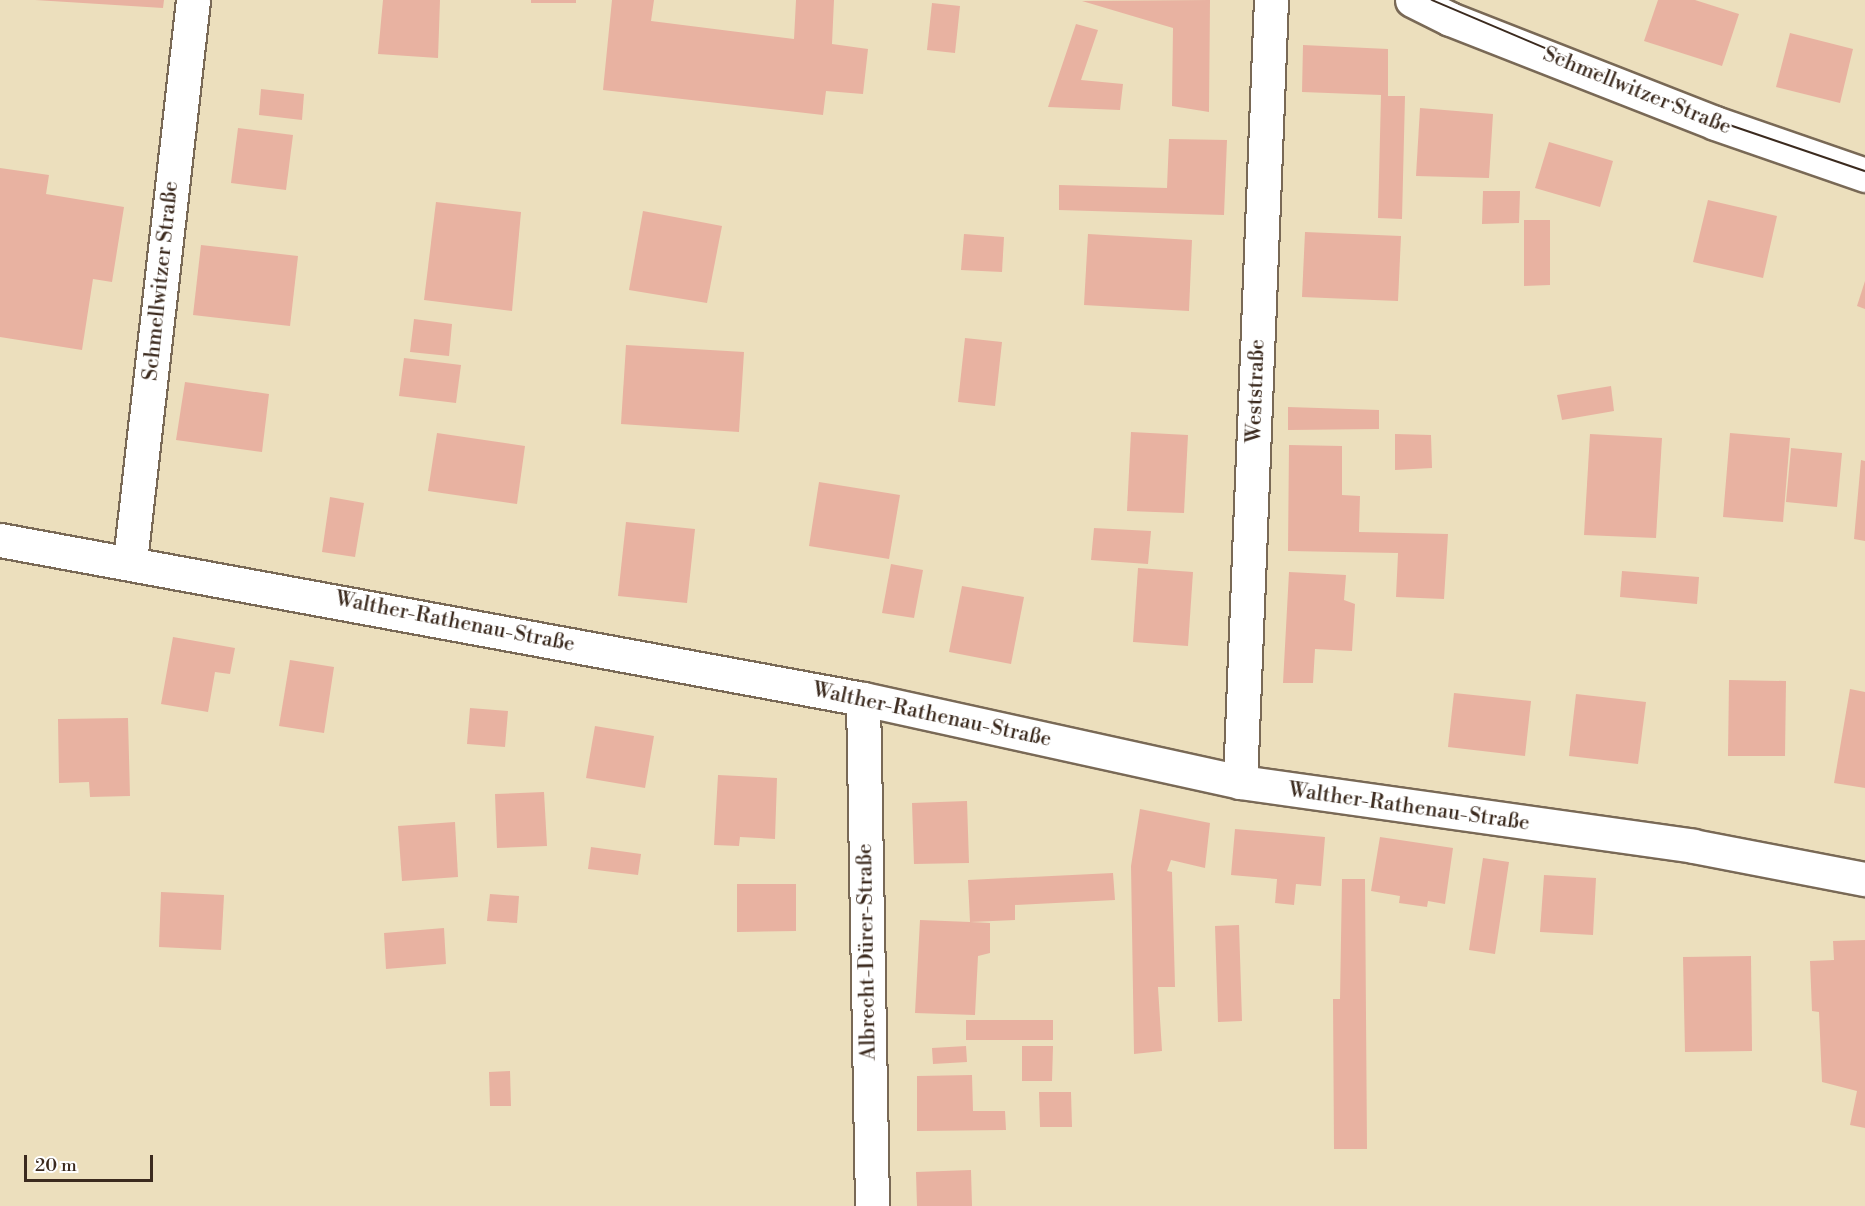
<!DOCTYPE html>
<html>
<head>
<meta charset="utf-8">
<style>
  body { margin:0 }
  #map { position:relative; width:1865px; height:1206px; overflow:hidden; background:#ecdfbd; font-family:"Libre Bodoni",serif }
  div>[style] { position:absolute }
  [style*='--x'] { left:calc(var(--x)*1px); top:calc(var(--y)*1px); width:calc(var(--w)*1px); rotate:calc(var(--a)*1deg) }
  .building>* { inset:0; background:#e8b2a1 }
  .roads { filter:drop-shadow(2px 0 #796956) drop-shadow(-2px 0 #796956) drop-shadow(0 2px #796956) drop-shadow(0 -2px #796956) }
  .street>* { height:33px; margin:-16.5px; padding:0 16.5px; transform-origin:16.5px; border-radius:16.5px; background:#fff }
  .secondary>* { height:33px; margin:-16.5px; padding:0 16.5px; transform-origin:16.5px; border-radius:16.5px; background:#fff }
  .tram>* { height:1.5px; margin:-0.75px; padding:0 0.75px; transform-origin:0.75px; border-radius:0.75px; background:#3b2a1e }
  span { translate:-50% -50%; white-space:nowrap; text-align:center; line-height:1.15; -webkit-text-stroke:4.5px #fff; paint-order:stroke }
  .street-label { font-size:21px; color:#3b2a1e }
  .scale { position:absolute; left:24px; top:1155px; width:129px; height:27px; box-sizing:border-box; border:3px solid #3b2a1e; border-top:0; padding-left:8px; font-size:18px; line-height:21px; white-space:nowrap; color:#3b2a1e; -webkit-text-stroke:4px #fff; paint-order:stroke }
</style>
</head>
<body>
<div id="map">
  <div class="building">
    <i style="clip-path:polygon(35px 0,164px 0,163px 8px)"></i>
    <i style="clip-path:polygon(383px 0,440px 0,438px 58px,378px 54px)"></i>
    <i style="clip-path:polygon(531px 0,576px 0,576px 3px,531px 3px)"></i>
    <i style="clip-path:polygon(612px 0,654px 0,651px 21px,794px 39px,796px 0,834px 0,832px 44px,868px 49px,863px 94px,826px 91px,823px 115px,603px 90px)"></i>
    <i style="clip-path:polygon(1210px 0,1209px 112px,1172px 106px,1173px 28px,1082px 1px)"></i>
    <i style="clip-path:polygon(1658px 0,1695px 0,1739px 14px,1722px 66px,1644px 41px)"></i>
    <i style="clip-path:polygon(932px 3px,960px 6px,955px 53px,927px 50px)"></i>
    <i style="clip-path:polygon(1076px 24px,1098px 30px,1081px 80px,1123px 84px,1120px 110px,1048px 107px)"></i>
    <i style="clip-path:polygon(1790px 33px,1853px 49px,1840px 103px,1776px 87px)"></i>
    <i style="clip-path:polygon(1303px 45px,1388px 49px,1388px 96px,1405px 96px,1402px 219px,1378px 218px,1381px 95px,1302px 92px)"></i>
    <i style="clip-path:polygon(261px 89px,304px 94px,302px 120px,259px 115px)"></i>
    <i style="clip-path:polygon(1420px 108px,1493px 114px,1489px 178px,1416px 176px)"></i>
    <i style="clip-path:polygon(238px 128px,293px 135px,286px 190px,231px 183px)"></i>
    <i style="clip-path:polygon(1169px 139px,1227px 140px,1224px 215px,1059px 210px,1059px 185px,1167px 188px)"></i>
    <i style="clip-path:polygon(1549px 142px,1613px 161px,1600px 207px,1535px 188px)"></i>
    <i style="clip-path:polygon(0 168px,49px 175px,46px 194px,124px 207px,112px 282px,93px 279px,82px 350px,0 337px)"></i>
    <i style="clip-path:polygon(1483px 191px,1520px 191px,1519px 223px,1482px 224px)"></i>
    <i style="clip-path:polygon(1708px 200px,1777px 216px,1763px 278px,1693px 262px)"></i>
    <i style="clip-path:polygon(436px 202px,521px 212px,512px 311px,424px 300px)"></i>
    <i style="clip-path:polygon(643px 211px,722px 226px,707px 303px,629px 290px)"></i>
    <i style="clip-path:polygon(1524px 220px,1550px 220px,1550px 285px,1524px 286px)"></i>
    <i style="clip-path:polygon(1305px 232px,1401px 236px,1398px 301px,1302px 297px)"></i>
    <i style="clip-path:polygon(964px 234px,1004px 237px,1002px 272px,961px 270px)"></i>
    <i style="clip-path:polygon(1088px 234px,1192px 240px,1189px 311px,1084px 305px)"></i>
    <i style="clip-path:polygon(201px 245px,298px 256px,290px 326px,193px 315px)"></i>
    <i style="clip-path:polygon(1865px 281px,1865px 309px,1857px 306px)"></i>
    <i style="clip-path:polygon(414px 319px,452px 324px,449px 356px,410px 352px)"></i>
    <i style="clip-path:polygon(965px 338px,1002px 342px,995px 406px,958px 402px)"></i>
    <i style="clip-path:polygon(626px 345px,744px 352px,739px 432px,621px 424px)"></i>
    <i style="clip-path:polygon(404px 358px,461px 365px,456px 403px,399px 396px)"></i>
    <i style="clip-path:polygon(185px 382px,269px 394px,262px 452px,176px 440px)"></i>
    <i style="clip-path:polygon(1611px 386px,1614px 411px,1562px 420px,1557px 395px)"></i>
    <i style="clip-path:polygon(1288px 407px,1379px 410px,1379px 429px,1288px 430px)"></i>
    <i style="clip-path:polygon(1131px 432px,1188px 435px,1184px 513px,1127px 511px)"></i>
    <i style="clip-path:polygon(437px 433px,525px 446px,517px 504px,428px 491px)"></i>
    <i style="clip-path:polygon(1730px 433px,1790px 438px,1783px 522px,1723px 517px)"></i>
    <i style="clip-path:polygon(1395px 434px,1431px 435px,1432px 468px,1395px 470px)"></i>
    <i style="clip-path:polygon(1590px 434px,1662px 438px,1656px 538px,1584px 535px)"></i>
    <i style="clip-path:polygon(1289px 445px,1342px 446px,1342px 495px,1360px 496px,1359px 532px,1448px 534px,1444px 599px,1396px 597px,1398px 553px,1288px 551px)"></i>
    <i style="clip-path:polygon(1791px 448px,1842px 453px,1837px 507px,1786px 502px)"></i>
    <i style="clip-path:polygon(1861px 460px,1865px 461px,1865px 541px,1854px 539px)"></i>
    <i style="clip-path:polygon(819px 482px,900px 495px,889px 559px,809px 546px)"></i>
    <i style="clip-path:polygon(330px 497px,364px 503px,355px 557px,322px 552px)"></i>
    <i style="clip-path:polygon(626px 522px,695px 529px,687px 603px,618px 596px)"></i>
    <i style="clip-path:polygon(1094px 528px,1151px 531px,1148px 564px,1091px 560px)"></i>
    <i style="clip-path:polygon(891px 564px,923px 570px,914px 618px,882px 613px)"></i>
    <i style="clip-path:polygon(1138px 568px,1193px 572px,1188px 646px,1133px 642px)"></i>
    <i style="clip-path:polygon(1622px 571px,1699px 577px,1697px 604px,1620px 597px)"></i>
    <i style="clip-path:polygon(1289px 572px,1346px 575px,1344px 600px,1355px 604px,1352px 651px,1315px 649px,1313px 683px,1283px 683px)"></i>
    <i style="clip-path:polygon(962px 586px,1024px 597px,1011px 664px,949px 652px)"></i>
    <i style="clip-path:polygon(173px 637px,235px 648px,230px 674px,215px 672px,208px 712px,161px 704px)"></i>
    <i style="clip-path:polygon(290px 660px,334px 667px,324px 733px,279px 726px)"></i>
    <i style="clip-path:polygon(1729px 680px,1786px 681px,1785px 756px,1728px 756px)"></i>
    <i style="clip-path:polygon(1850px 689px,1865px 692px,1865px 788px,1834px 783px)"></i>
    <i style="clip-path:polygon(1454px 693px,1531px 701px,1525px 756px,1448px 747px)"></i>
    <i style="clip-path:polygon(1576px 694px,1646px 702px,1638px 764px,1569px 756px)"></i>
    <i style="clip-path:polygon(470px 708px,508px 711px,505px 747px,467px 744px)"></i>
    <i style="clip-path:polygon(128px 718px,130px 796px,90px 797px,89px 782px,59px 783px,58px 719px)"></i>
    <i style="clip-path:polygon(595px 726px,654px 736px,645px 788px,586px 778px)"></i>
    <i style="clip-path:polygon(718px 775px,777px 778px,775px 839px,740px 837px,739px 846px,714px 845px)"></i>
    <i style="clip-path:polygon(544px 792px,547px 846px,497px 848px,495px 794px)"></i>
    <i style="clip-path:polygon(967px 801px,969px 863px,914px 864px,912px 803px)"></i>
    <i style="clip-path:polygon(1140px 809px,1210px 823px,1205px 868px,1171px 860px,1167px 871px,1172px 872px,1175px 987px,1158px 987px,1162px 1051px,1134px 1054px,1131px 866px)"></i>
    <i style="clip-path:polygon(455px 822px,458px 877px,402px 881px,398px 826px)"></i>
    <i style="clip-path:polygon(1235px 829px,1325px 837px,1321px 886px,1296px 884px,1294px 905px,1275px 903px,1277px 879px,1231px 875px)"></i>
    <i style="clip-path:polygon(1380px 837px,1453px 848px,1445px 904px,1428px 901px,1427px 907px,1399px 903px,1400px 896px,1371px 891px)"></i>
    <i style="clip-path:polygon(591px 847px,641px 854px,638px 875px,588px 869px)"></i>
    <i style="clip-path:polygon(1483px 858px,1509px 862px,1495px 954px,1469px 950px)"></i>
    <i style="clip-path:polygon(1113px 873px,1115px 900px,1015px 905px,1015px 920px,970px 922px,990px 923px,990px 953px,978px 956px,975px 1015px,915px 1013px,920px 920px,970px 922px,968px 880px)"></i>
    <i style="clip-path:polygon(1544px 875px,1596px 878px,1593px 935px,1540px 932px)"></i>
    <i style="clip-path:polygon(1342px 879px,1365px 879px,1367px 1149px,1334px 1149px,1333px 999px,1340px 999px)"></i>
    <i style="clip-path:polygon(737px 884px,796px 884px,796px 931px,737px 932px)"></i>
    <i style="clip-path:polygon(161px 892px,224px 895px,221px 950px,159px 947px)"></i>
    <i style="clip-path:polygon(490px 894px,519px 896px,517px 923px,487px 921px)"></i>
    <i style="clip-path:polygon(1239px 925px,1242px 1021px,1218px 1022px,1215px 926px)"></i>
    <i style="clip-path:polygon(444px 928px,446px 964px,386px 969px,384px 933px)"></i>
    <i style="clip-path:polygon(1865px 940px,1865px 1128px,1850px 1125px,1857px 1091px,1822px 1082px,1819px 1012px,1812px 1011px,1810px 961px,1834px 960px,1833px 941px)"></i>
    <i style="clip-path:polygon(1751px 956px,1752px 1051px,1685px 1052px,1683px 957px)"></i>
    <i style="clip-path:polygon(966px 1020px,1053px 1020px,1053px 1040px,966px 1040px)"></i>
    <i style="clip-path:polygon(966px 1046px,967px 1062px,933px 1064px,932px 1048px)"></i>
    <i style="clip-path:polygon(1022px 1046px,1053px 1046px,1052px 1081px,1022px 1081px)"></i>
    <i style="clip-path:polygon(510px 1071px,511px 1106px,490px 1106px,489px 1072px)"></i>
    <i style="clip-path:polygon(972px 1075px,973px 1111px,1005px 1111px,1006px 1130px,917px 1131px,917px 1076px)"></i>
    <i style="clip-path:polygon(1039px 1092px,1071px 1092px,1072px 1127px,1040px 1127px)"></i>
    <i style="clip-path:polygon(971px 1170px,972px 1206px,917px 1206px,916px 1172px)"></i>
  </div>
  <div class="roads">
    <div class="street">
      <i style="--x:0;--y:540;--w:878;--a:10.44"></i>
      <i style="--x:863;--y:699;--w:386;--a:12.4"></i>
      <i style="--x:1240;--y:782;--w:457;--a:8"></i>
      <i style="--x:1693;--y:846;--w:175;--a:10.9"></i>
      <i style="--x:130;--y:561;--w:565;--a:-83.59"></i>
      <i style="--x:863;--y:699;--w:507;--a:88.98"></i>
      <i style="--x:1240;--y:782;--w:783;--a:-87.73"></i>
    </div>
    <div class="secondary">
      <i style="--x:1412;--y:0;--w:42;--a:26.6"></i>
      <i style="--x:1450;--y:19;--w:285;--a:21.4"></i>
      <i style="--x:1715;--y:123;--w:159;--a:19.1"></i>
    </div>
  </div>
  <div class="tram">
    <i style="--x:1432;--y:0;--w:307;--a:23"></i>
    <i style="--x:1715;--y:120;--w:158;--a:18.8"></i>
  </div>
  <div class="street-label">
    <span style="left:1637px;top:91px;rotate:22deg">Schmellwitzer Straße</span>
    <span style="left:161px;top:281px;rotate:-84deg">Schmellwitzer Straße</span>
    <span style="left:1256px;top:391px;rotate:-88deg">Weststraße</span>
    <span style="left:455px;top:622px;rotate:11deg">Walther-Rathenau-Straße</span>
    <span style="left:932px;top:715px;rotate:12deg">Walther-Rathenau-Straße</span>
    <span style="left:1409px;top:807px;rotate:8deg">Walther-Rathenau-Straße</span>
    <span style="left:867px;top:952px;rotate:-91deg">Albrecht-Dürer-Straße</span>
  </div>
  <div class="scale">20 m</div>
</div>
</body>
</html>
